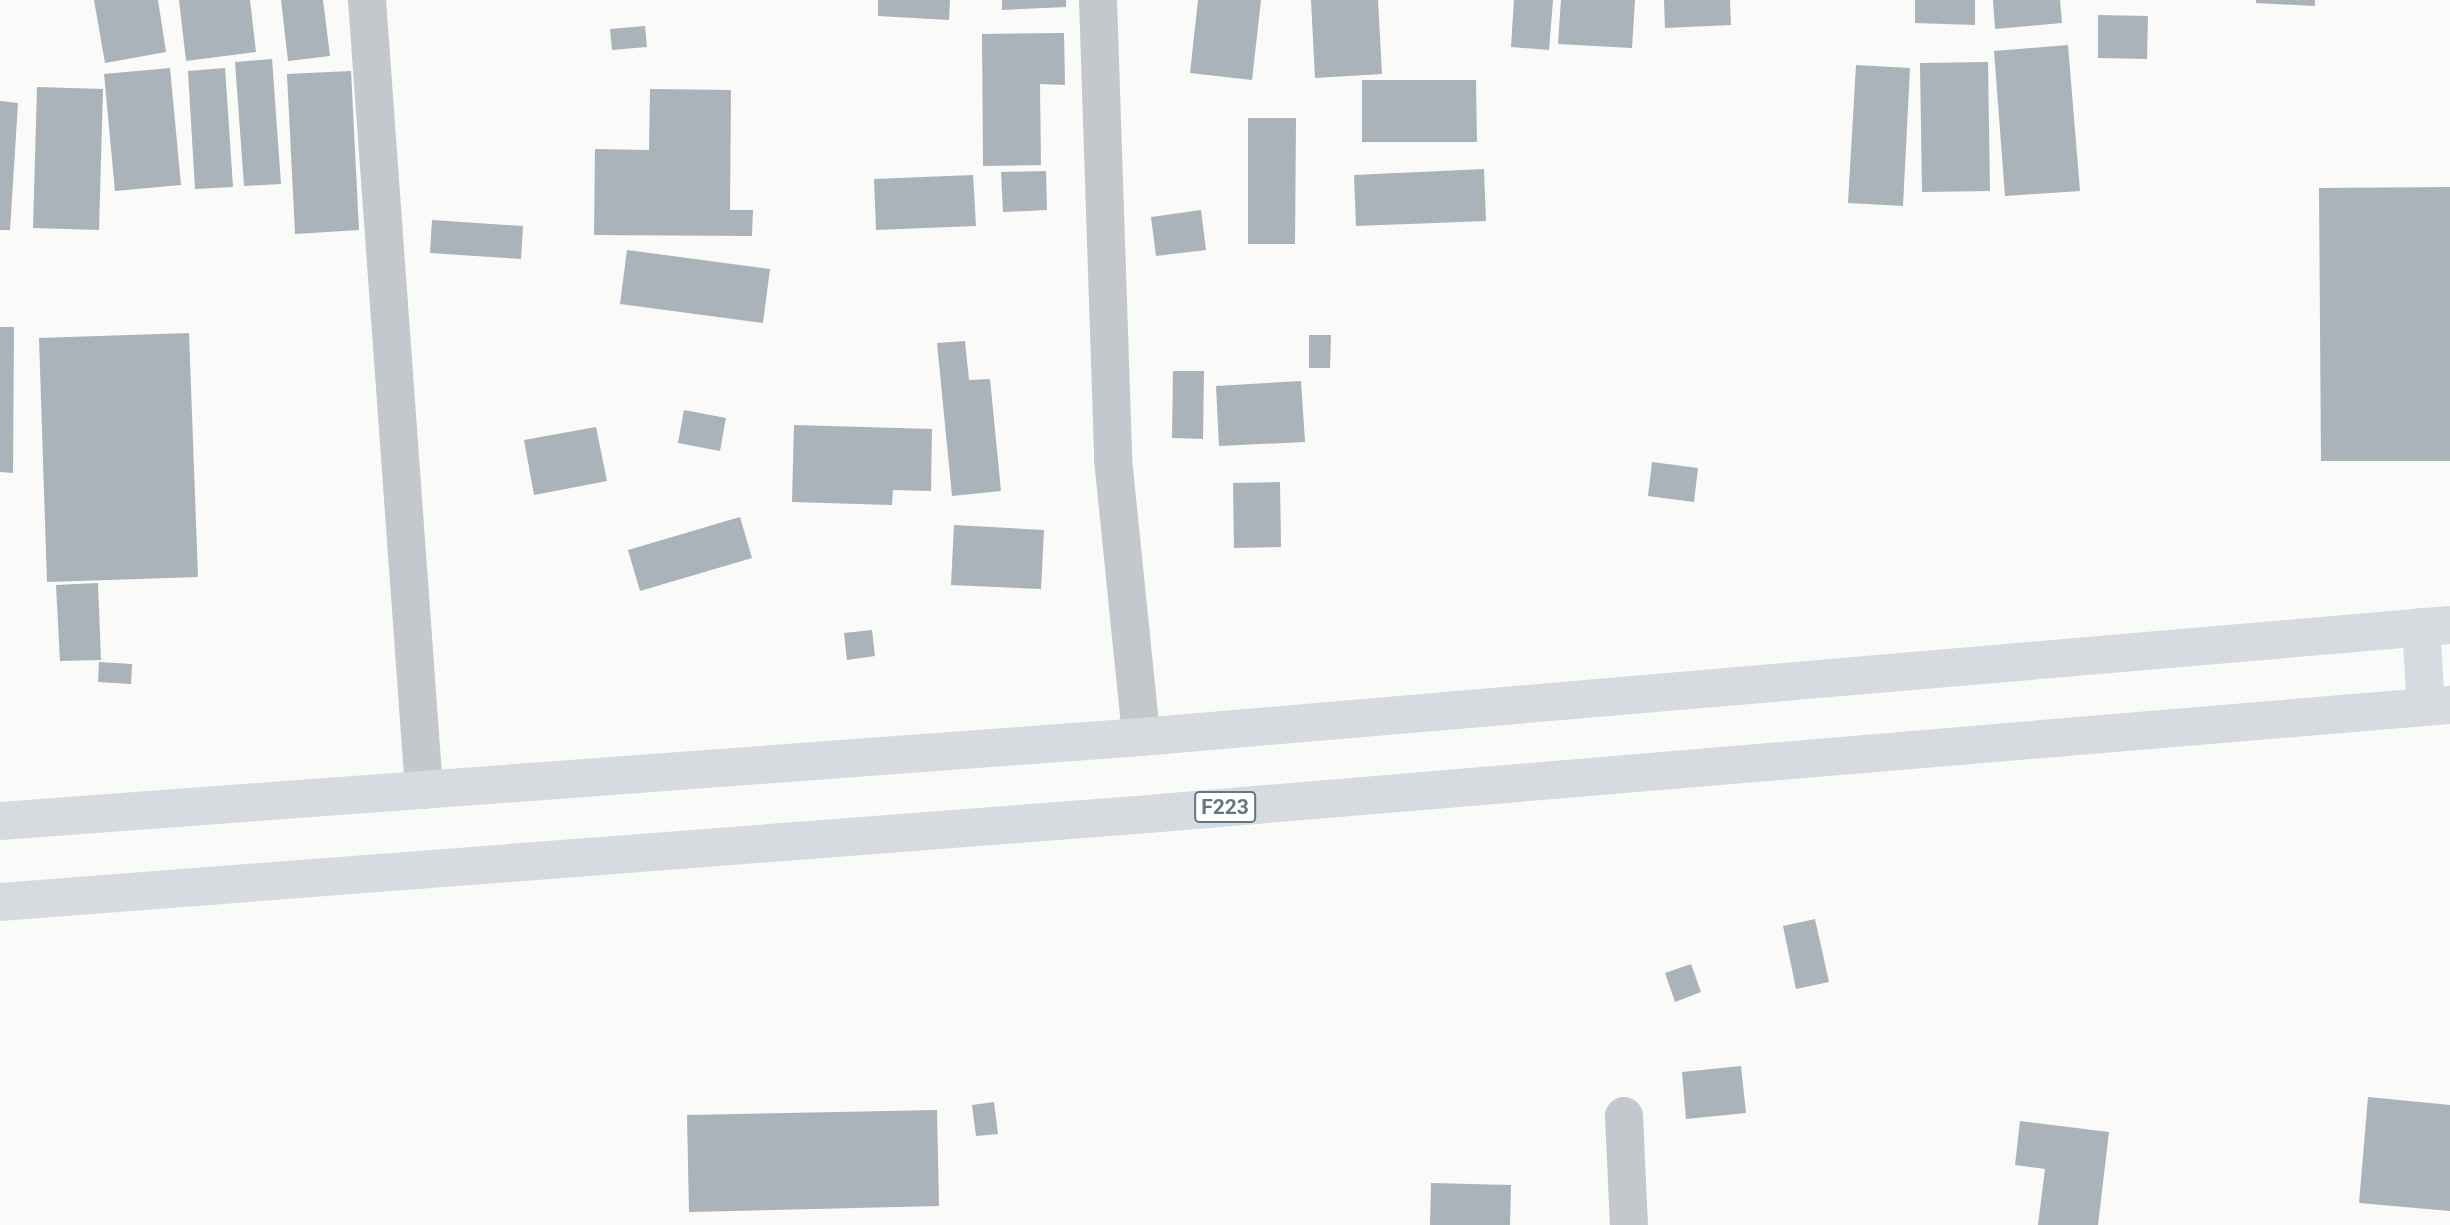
<!DOCTYPE html>
<html>
<head>
<meta charset="utf-8">
<style>
  body { margin:0 }
  #map { position:relative; width:2450px; height:1225px; overflow:hidden; background:#fafaf8; font-family:Roboto,sans-serif }
  div>[style] { position:absolute }
  [style*='--x'] { left:calc(var(--x)*1px); top:calc(var(--y)*1px); width:calc(var(--w)*1px); rotate:calc(var(--a)*1deg) }
  .building>* { inset:0; background:#aab3b9 }
  .minor>* { height:38px; margin:-19px; padding:0 19px; transform-origin:19px; border-radius:19px; background:#c3c8cc }
  .major>* { height:38px; margin:-19px; padding:0 19px; transform-origin:19px; border-radius:19px; background:#d6dbdf }
  span { translate:-50% -50%; white-space:nowrap; text-align:center; line-height:1.15; -webkit-text-stroke:7px #fff; paint-order:stroke }
  .shield-label span { padding:2px 5px; background:#fff; border:2px solid; border-radius:5px; -webkit-text-stroke-width:0 }
  .shield-label { font-size:21px; color:#657683; font-weight:700 }
</style>
</head>
<body>
<div id="map">
  <div class="building">
    <i style="clip-path:polygon(94px 0,158px 0,166px 52px,105px 63px)"></i>
    <i style="clip-path:polygon(179px 0,250px 0,256px 52px,186px 61px)"></i>
    <i style="clip-path:polygon(281px 0,323px 0,330px 56px,288px 61px)"></i>
    <i style="clip-path:polygon(878px 0,950px 0,949px 20px,878px 16px)"></i>
    <i style="clip-path:polygon(1002px 0,1066px 0,1066px 7px,1002px 10px)"></i>
    <i style="clip-path:polygon(1198px 0,1261px 0,1252px 80px,1190px 73px)"></i>
    <i style="clip-path:polygon(1311px 0,1378px 0,1382px 74px,1315px 78px)"></i>
    <i style="clip-path:polygon(1514px 0,1553px 0,1549px 50px,1511px 47px)"></i>
    <i style="clip-path:polygon(1561px 0,1635px 0,1632px 48px,1558px 44px)"></i>
    <i style="clip-path:polygon(1664px 0,1730px 0,1731px 25px,1665px 28px)"></i>
    <i style="clip-path:polygon(1915px 0,1975px 0,1975px 25px,1915px 23px)"></i>
    <i style="clip-path:polygon(1993px 0,2060px 0,2062px 23px,1995px 29px)"></i>
    <i style="clip-path:polygon(2256px 0,2315px 0,2315px 6px,2256px 3px)"></i>
    <i style="clip-path:polygon(2098px 15px,2148px 16px,2147px 59px,2098px 58px)"></i>
    <i style="clip-path:polygon(645px 26px,647px 47px,612px 50px,610px 29px)"></i>
    <i style="clip-path:polygon(1064px 33px,1065px 85px,1040px 84px,1041px 165px,983px 166px,982px 34px)"></i>
    <i style="clip-path:polygon(2068px 45px,2080px 191px,2005px 196px,1994px 51px)"></i>
    <i style="clip-path:polygon(272px 59px,281px 184px,244px 186px,235px 62px)"></i>
    <i style="clip-path:polygon(1988px 62px,1990px 191px,1922px 192px,1920px 63px)"></i>
    <i style="clip-path:polygon(1856px 65px,1910px 68px,1903px 206px,1848px 203px)"></i>
    <i style="clip-path:polygon(170px 68px,181px 185px,115px 191px,104px 74px)"></i>
    <i style="clip-path:polygon(225px 68px,233px 187px,195px 189px,188px 71px)"></i>
    <i style="clip-path:polygon(351px 71px,359px 230px,295px 234px,287px 74px)"></i>
    <i style="clip-path:polygon(1362px 80px,1476px 80px,1477px 142px,1362px 142px)"></i>
    <i style="clip-path:polygon(37px 87px,103px 89px,99px 230px,33px 228px)"></i>
    <i style="clip-path:polygon(650px 89px,731px 90px,730px 210px,753px 210px,752px 236px,594px 235px,595px 149px,649px 150px)"></i>
    <i style="clip-path:polygon(0 101px,18px 103px,10px 230px,0 230px)"></i>
    <i style="clip-path:polygon(1248px 118px,1296px 118px,1295px 244px,1248px 244px)"></i>
    <i style="clip-path:polygon(1484px 169px,1486px 221px,1356px 226px,1354px 175px)"></i>
    <i style="clip-path:polygon(1046px 171px,1047px 210px,1003px 212px,1001px 172px)"></i>
    <i style="clip-path:polygon(973px 175px,976px 226px,876px 230px,874px 179px)"></i>
    <i style="clip-path:polygon(2450px 187px,2450px 461px,2321px 461px,2319px 188px)"></i>
    <i style="clip-path:polygon(1201px 210px,1206px 250px,1156px 256px,1151px 217px)"></i>
    <i style="clip-path:polygon(432px 220px,523px 226px,521px 259px,430px 253px)"></i>
    <i style="clip-path:polygon(627px 250px,770px 269px,763px 323px,620px 304px)"></i>
    <i style="clip-path:polygon(0 327px,14px 327px,13px 473px,0 472px)"></i>
    <i style="clip-path:polygon(189px 333px,198px 577px,47px 582px,39px 338px)"></i>
    <i style="clip-path:polygon(1309px 335px,1331px 335px,1330px 368px,1309px 368px)"></i>
    <i style="clip-path:polygon(965px 341px,969px 380px,990px 379px,1001px 491px,952px 496px,937px 343px)"></i>
    <i style="clip-path:polygon(1173px 371px,1204px 371px,1203px 439px,1172px 438px)"></i>
    <i style="clip-path:polygon(1301px 381px,1305px 442px,1219px 446px,1216px 386px)"></i>
    <i style="clip-path:polygon(684px 410px,726px 418px,720px 451px,678px 443px)"></i>
    <i style="clip-path:polygon(794px 425px,932px 429px,931px 491px,893px 490px,892px 505px,792px 502px)"></i>
    <i style="clip-path:polygon(596px 427px,607px 481px,534px 495px,524px 440px)"></i>
    <i style="clip-path:polygon(1652px 462px,1698px 468px,1694px 502px,1648px 496px)"></i>
    <i style="clip-path:polygon(1280px 482px,1281px 547px,1234px 548px,1233px 483px)"></i>
    <i style="clip-path:polygon(740px 517px,752px 558px,640px 591px,628px 550px)"></i>
    <i style="clip-path:polygon(954px 525px,1044px 530px,1041px 589px,951px 585px)"></i>
    <i style="clip-path:polygon(98px 583px,101px 660px,60px 661px,56px 585px)"></i>
    <i style="clip-path:polygon(872px 630px,875px 656px,847px 660px,844px 633px)"></i>
    <i style="clip-path:polygon(99px 662px,132px 664px,131px 684px,98px 682px)"></i>
    <i style="clip-path:polygon(1815px 919px,1829px 982px,1796px 989px,1783px 926px)"></i>
    <i style="clip-path:polygon(1691px 964px,1701px 992px,1675px 1002px,1665px 973px)"></i>
    <i style="clip-path:polygon(1741px 1066px,1746px 1113px,1686px 1119px,1682px 1072px)"></i>
    <i style="clip-path:polygon(2368px 1097px,2450px 1105px,2450px 1211px,2359px 1203px)"></i>
    <i style="clip-path:polygon(994px 1102px,998px 1134px,976px 1136px,972px 1105px)"></i>
    <i style="clip-path:polygon(937px 1110px,939px 1206px,689px 1212px,687px 1115px)"></i>
    <i style="clip-path:polygon(2020px 1121px,2109px 1132px,2098px 1225px,2038px 1225px,2045px 1169px,2015px 1165px)"></i>
    <i style="clip-path:polygon(1431px 1183px,1511px 1185px,1510px 1225px,1430px 1225px)"></i>
  </div>
  <div class="minor">
    <i style="--x:367;--y:0;--w:792;--a:85.87"></i>
    <i style="--x:1098;--y:0;--w:459;--a:88.1"></i>
    <i style="--x:1113;--y:459;--w:279;--a:84.2"></i>
    <i style="--x:1624;--y:1116;--w:109;--a:87.4"></i>
  </div>
  <div class="major">
    <i style="--x:2421;--y:627;--w:80;--a:86.4"></i>
    <i style="--x:0;--y:821;--w:1144;--a:-4.21"></i>
    <i style="--x:1141;--y:737;--w:1314;--a:-4.89"></i>
    <i style="--x:0;--y:902;--w:1151;--a:-4.38"></i>
    <i style="--x:1148;--y:814;--w:1307;--a:-4.79"></i>
  </div>
  <div class="shield-label">
    <span style="left:1225px;top:807px">F223</span>
  </div>
</div>
</body>
</html>
